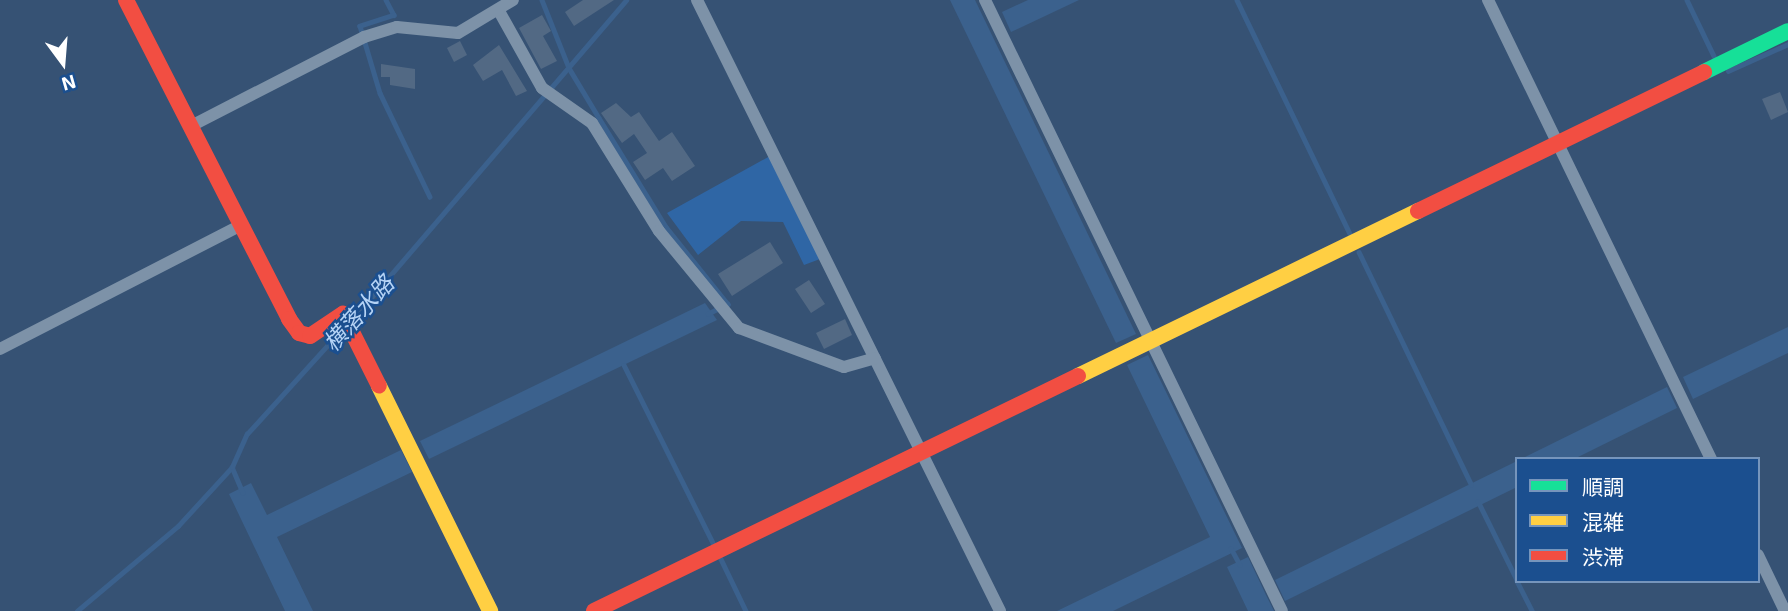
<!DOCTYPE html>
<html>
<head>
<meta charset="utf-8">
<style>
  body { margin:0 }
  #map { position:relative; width:1788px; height:611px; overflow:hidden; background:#365274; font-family:"Exo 2","Noto Sans JP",sans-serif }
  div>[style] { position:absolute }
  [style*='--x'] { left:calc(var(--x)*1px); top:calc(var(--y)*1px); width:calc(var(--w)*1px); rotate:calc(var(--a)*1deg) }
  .green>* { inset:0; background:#2f66a5 }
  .water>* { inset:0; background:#3b618d }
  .stream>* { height:4.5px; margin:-2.25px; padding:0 2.25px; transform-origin:2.25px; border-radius:2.25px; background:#3b618d }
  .building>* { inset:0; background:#526984 }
  .street>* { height:12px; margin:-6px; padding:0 6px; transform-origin:6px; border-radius:6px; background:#7d92a8 }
  .fast>* { height:16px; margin:-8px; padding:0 8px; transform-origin:8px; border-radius:8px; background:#16e098 }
  .slow>* { height:16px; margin:-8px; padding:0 8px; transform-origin:8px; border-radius:8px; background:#ffcf43 }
  .jam>* { height:16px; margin:-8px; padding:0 8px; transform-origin:8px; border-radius:8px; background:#f24e42 }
  span { translate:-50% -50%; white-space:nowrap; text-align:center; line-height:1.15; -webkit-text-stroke:5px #1b4f8f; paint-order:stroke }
  .water-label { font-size:23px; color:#b5d3f5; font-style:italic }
  .legend { position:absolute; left:1515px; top:457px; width:245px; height:126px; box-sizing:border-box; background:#1b4f8f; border:2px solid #7695bc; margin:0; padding:9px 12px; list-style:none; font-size:21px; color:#fff }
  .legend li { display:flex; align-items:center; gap:14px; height:35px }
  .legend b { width:35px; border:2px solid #7695bc }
  .north { position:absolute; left:28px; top:28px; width:70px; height:70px; -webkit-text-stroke:5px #1b4f8f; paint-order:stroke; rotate:164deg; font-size:19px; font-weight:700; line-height:28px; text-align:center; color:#fff }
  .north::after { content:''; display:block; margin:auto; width:24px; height:32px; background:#fff; clip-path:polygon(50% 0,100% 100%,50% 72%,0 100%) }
</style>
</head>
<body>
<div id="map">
  <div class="green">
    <i style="clip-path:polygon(770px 156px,820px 259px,804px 265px,783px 222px,741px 221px,698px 255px,667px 213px)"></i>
  </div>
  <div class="water">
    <i style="clip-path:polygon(950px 0,975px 0,1136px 334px,1116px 343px)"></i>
    <i style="clip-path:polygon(1028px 0,1079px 0,1011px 32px,1002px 12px)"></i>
    <i style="clip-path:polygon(705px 303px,717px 320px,429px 459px,420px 441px)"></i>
    <i style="clip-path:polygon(1788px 327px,1788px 353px,1693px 399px,1683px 377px)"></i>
    <i style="clip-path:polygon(1148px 355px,1242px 548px,1113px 611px,1057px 611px,1210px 537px,1127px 365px)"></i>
    <i style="clip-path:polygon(1667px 387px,1677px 408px,1574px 459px,1521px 459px)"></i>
    <i style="clip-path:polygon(401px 450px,412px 472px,277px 537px,313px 611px,285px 611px,229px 494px,251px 483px,267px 515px)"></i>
    <i style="clip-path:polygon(1517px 461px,1517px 487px,1285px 601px,1275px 580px)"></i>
    <i style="clip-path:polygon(1248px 557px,1266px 595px,1274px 611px,1248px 611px,1227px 567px)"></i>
  </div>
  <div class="stream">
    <i style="--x:386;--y:0;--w:17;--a:62"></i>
    <i style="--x:394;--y:15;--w:36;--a:162"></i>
    <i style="--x:360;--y:26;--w:70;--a:73.4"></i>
    <i style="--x:380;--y:93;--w:115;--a:64.3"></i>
    <i style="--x:542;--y:0;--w:73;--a:68.3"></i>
    <i style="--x:569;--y:68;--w:58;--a:59"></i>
    <i style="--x:599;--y:118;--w:128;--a:58.4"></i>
    <i style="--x:666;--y:227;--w:99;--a:51.2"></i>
    <i style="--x:728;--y:304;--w:22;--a:153"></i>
    <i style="--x:1237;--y:0;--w:260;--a:64.2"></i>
    <i style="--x:1687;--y:0;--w:62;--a:64.3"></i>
    <i style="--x:1728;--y:71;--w:66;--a:-24.2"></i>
    <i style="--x:1359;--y:252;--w:258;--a:64.2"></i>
    <i style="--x:352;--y:320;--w:421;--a:-49.4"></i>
    <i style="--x:624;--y:365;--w:201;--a:63.4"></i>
    <i style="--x:232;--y:467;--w:28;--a:67"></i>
    <i style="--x:1478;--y:501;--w:88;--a:63.7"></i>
    <i style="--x:1231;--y:548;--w:19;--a:62"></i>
    <i style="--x:721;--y:559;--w:58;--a:64.3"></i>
    <i style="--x:1517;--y:581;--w:34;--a:63"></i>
    <i style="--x:77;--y:611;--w:132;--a:-40.1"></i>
    <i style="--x:178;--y:526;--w:80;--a:-47.5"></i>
    <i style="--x:232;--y:467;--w:36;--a:-66"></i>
    <i style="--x:247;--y:434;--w:146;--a:-47.8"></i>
  </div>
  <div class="building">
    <i style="clip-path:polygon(583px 0,614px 0,574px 26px,565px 12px)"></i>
    <i style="clip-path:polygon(542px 15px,551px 31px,543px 36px,557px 61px,541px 69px,519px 28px)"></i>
    <i style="clip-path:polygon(460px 41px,467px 55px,454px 62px,447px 48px)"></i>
    <i style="clip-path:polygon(499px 45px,527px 91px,516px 96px,502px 70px,483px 81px,473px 65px)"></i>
    <i style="clip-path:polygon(381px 64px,415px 69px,415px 89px,390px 85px,390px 77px,381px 77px)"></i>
    <i style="clip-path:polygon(1780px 92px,1788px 112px,1771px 120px,1762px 99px)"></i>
    <i style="clip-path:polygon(616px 103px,631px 117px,639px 112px,659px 141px,672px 132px,695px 166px,672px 181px,663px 168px,645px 180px,633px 162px,647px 153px,634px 134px,622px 143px,601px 113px)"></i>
    <i style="clip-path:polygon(770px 242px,783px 263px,732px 296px,718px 274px)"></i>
    <i style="clip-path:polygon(809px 280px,825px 304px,811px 313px,795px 289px)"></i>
    <i style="clip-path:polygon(845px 319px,852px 335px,824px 349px,816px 333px)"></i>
  </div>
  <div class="street">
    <i style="--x:697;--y:0;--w:682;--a:63.62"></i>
    <i style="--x:985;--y:0;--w:679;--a:64.08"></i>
    <i style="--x:1488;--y:0;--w:510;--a:64.09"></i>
    <i style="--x:499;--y:11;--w:88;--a:60.8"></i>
    <i style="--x:542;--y:88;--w:61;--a:35"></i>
    <i style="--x:592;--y:123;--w:127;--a:58.2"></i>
    <i style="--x:659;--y:231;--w:126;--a:50.5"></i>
    <i style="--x:739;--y:328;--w:112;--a:20.4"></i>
    <i style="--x:844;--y:367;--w:32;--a:-16"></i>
    <i style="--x:191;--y:126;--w:195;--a:-27.2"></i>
    <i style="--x:364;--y:37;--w:34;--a:-17"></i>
    <i style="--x:397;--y:27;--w:61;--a:5.6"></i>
    <i style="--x:458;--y:33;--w:64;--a:-31"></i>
    <i style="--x:0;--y:349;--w:271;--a:-27.2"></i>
    <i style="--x:1758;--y:555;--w:62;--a:64.3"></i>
  </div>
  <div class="fast">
    <i style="--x:1704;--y:72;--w:93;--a:-26"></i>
  </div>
  <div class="slow">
    <i style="--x:1078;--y:376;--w:378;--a:-25.9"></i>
    <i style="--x:379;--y:386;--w:251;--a:63.7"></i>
  </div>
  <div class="jam">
    <i style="--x:126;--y:0;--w:358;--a:62.9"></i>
    <i style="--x:289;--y:319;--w:17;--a:54"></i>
    <i style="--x:299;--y:333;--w:11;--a:15"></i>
    <i style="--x:310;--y:336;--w:40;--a:-34"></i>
    <i style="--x:343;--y:314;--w:80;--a:63.4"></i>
    <i style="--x:1418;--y:211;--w:318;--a:-25.9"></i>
    <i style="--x:594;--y:611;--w:538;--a:-25.9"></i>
  </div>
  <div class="water-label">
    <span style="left:358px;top:313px;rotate:-48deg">横落水路</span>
  </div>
  <ul class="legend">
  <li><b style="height:9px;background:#16e098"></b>順調</li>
  <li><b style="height:9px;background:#ffcf43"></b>混雑</li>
  <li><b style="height:9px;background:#f24e42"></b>渋滞</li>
  </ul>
  <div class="north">N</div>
</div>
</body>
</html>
